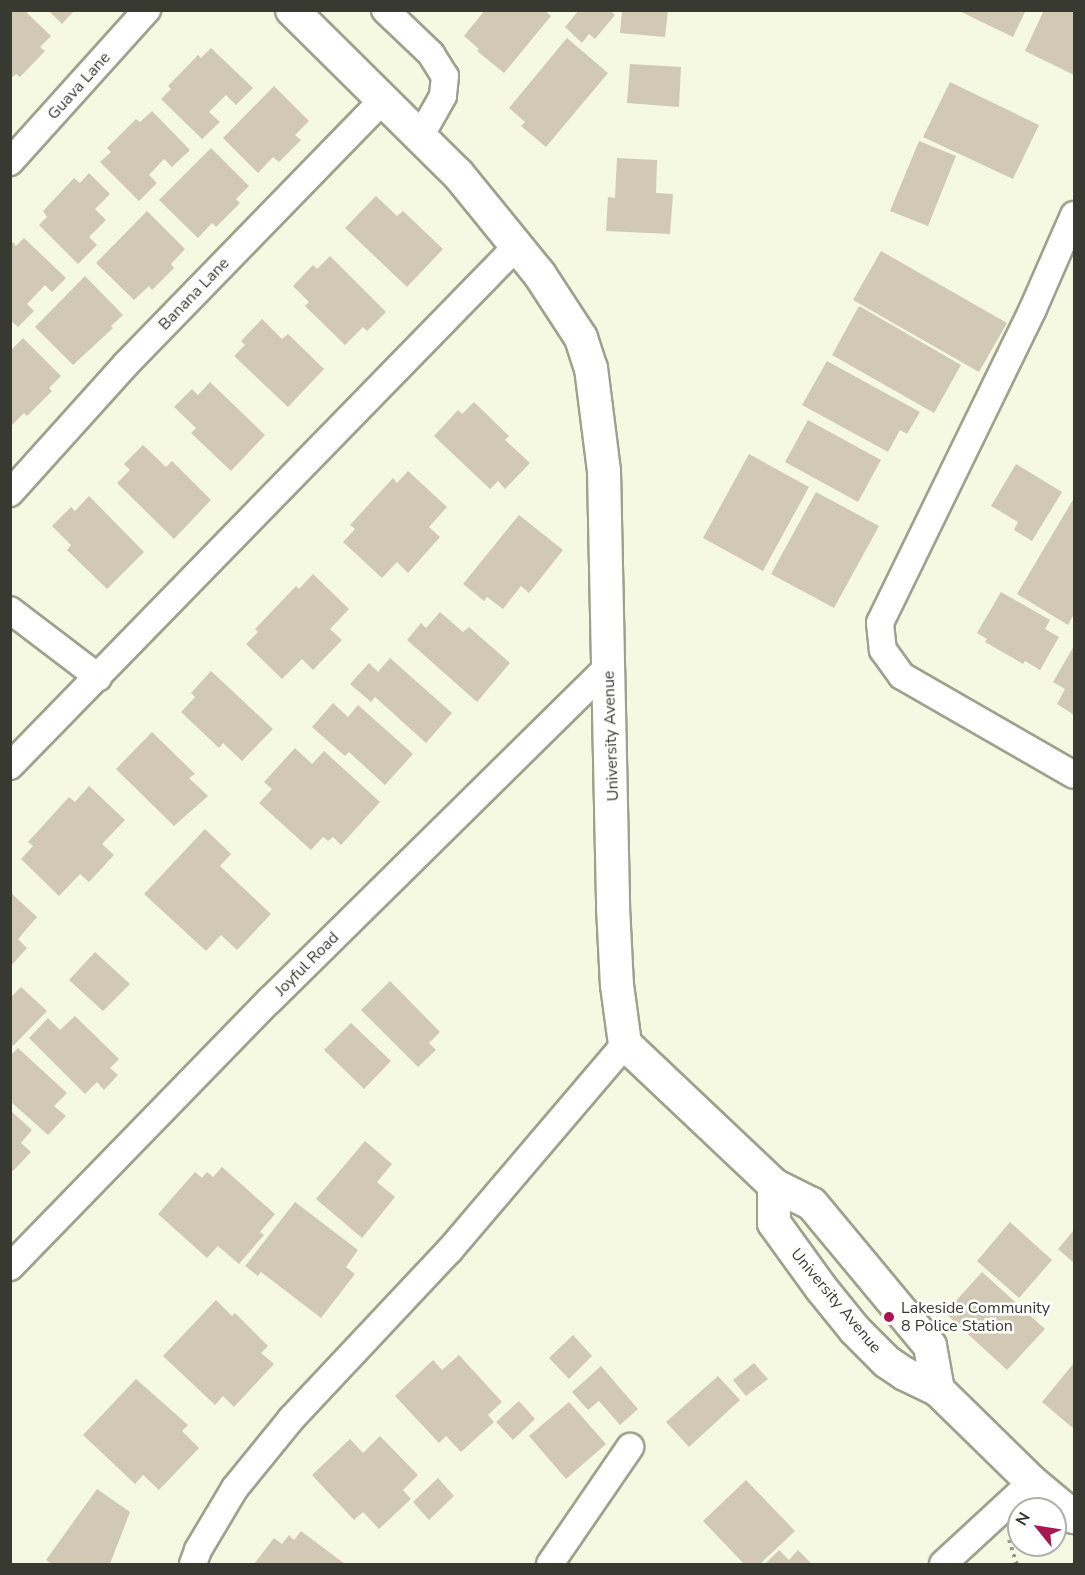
<!DOCTYPE html>
<html>
<head>
<meta charset="utf-8">
<style>
  body { margin:0 }
  #map { position:relative; width:1085px; height:1575px; overflow:hidden; background:#f6f9e2; font-family:"Nunito Sans",sans-serif }
  div>[style] { position:absolute }
  [style*='--x'] { left:calc(var(--x)*1px); top:calc(var(--y)*1px); width:calc(var(--w)*1px); rotate:calc(var(--a)*1deg) }
  .building>* { inset:0; background:#d1c9b4 }
  .path>* { height:4px; margin-top:-2px; transform-origin:0; background:repeating-linear-gradient(90deg,#979989 0 3px,transparent 0 7.5px) }
  .roads { filter:drop-shadow(2px 0 #9ea18c) drop-shadow(-2px 0 #9ea18c) drop-shadow(0 2px #9ea18c) drop-shadow(0 -2px #9ea18c) }
  .minor>* { height:26px; margin:-13px; padding:0 13px; transform-origin:13px; border-radius:13px; background:#fff }
  .tertiary>* { height:32px; margin:-16px; padding:0 16px; transform-origin:16px; border-radius:16px; background:#fff }
  .dots>* { width:16px; height:16px; translate:-50% -50%; box-sizing:border-box; border:3px solid #fff; border-radius:50% }
  span { translate:-50% -50%; white-space:nowrap; text-align:center; line-height:1.15; -webkit-text-stroke:5px #fff; paint-order:stroke }
  .street-label { font-size:16px; color:#383930 }
  .poi-label { font-size:16px; color:#383930 }
  .left { translate:0 -50%; text-align:left }
  .frame { position:absolute; inset:0; border:12px solid #383930; pointer-events:none }
  .north { position:absolute; left:1007px; top:1497px; width:60px; height:60px; box-sizing:border-box; background:#fff; border:2px solid #afb0ac; border-radius:50%; rotate:300deg; font-size:16px; font-weight:700; line-height:24px; text-align:center; color:#383930 }
  .north::after { content:''; display:block; margin:auto; width:21px; height:27px; background:#a81753; clip-path:polygon(50% 0,100% 100%,50% 72%,0 100%) }
</style>
</head>
<body>
<div id="map">
  <div class="building">
    <i style="clip-path:polygon(10px 10px,24px 10px,51px 36px,40px 47px,45px 51px,20px 77px,16px 74px,10px 79px)"></i>
    <i style="clip-path:polygon(48px 10px,75px 10px,62px 24px)"></i>
    <i style="clip-path:polygon(485px 10px,544px 10px,551px 16px,504px 73px,477px 51px,479px 49px,464px 36px)"></i>
    <i style="clip-path:polygon(579px 10px,610px 10px,615px 15px,595px 39px,589px 34px,582px 43px,565px 27px)"></i>
    <i style="clip-path:polygon(622px 10px,668px 10px,665px 37px,620px 33px)"></i>
    <i style="clip-path:polygon(957px 10px,1026px 10px,1013px 37px)"></i>
    <i style="clip-path:polygon(1044px 10px,1074px 10px,1074px 75px,1025px 51px)"></i>
    <i style="clip-path:polygon(567px 38px,608px 73px,546px 147px,521px 126px,525px 122px,509px 108px)"></i>
    <i style="clip-path:polygon(211px 48px,253px 88px,236px 105px,226px 95px,209px 112px,220px 122px,202px 139px,161px 99px,171px 89px,168px 86px,198px 55px,201px 58px)"></i>
    <i style="clip-path:polygon(630px 64px,681px 67px,679px 107px,627px 103px)"></i>
    <i style="clip-path:polygon(950px 82px,1039px 125px,1013px 179px,923px 137px)"></i>
    <i style="clip-path:polygon(274px 86px,309px 121px,295px 135px,301px 140px,279px 162px,273px 157px,258px 173px,223px 138px)"></i>
    <i style="clip-path:polygon(152px 111px,190px 150px,172px 167px,164px 159px,149px 175px,157px 183px,139px 201px,100px 162px,111px 152px,107px 148px,136px 119px,140px 122px)"></i>
    <i style="clip-path:polygon(919px 141px,956px 156px,928px 226px,890px 211px)"></i>
    <i style="clip-path:polygon(211px 148px,249px 186px,236px 199px,240px 203px,216px 227px,212px 223px,198px 238px,159px 200px)"></i>
    <i style="clip-path:polygon(617px 158px,657px 160px,656px 193px,673px 194px,670px 234px,606px 231px,608px 197px,615px 198px)"></i>
    <i style="clip-path:polygon(89px 173px,110px 194px,95px 209px,106px 220px,89px 237px,97px 245px,78px 264px,39px 225px,47px 217px,43px 211px,74px 178px,80px 183px)"></i>
    <i style="clip-path:polygon(376px 196px,397px 216px,403px 211px,443px 249px,407px 287px,345px 228px)"></i>
    <i style="clip-path:polygon(147px 211px,185px 249px,171px 264px,174px 268px,152px 290px,149px 286px,134px 300px,96px 263px)"></i>
    <i style="clip-path:polygon(24px 238px,66px 278px,52px 292px,45px 285px,27px 304px,34px 311px,18px 327px,10px 320px,10px 245px,13px 242px,16px 246px)"></i>
    <i style="clip-path:polygon(881px 251px,1007px 323px,979px 372px,853px 300px)"></i>
    <i style="clip-path:polygon(330px 256px,386px 312px,367px 331px,363px 327px,345px 345px,305px 306px,309px 302px,293px 286px,313px 265px,317px 269px)"></i>
    <i style="clip-path:polygon(85px 276px,123px 315px,111px 326px,113px 328px,73px 365px,35px 327px)"></i>
    <i style="clip-path:polygon(859px 306px,961px 365px,934px 413px,832px 355px)"></i>
    <i style="clip-path:polygon(262px 319px,282px 339px,288px 334px,324px 369px,288px 407px,234px 356px,245px 345px,241px 341px)"></i>
    <i style="clip-path:polygon(23px 338px,61px 376px,49px 388px,52px 391px,27px 416px,24px 413px,10px 427px,10px 351px)"></i>
    <i style="clip-path:polygon(827px 361px,920px 412px,907px 434px,900px 430px,888px 452px,802px 405px)"></i>
    <i style="clip-path:polygon(210px 382px,265px 435px,231px 471px,191px 433px,196px 428px,174px 407px,192px 389px,198px 395px)"></i>
    <i style="clip-path:polygon(474px 402px,509px 436px,505px 440px,530px 463px,505px 489px,498px 481px,490px 489px,434px 436px,458px 410px,462px 414px)"></i>
    <i style="clip-path:polygon(808px 420px,881px 460px,858px 502px,785px 462px)"></i>
    <i style="clip-path:polygon(143px 445px,166px 467px,172px 461px,211px 500px,174px 539px,117px 483px,130px 470px,124px 464px)"></i>
    <i style="clip-path:polygon(749px 454px,809px 487px,763px 571px,703px 538px)"></i>
    <i style="clip-path:polygon(1016px 464px,1062px 492px,1032px 541px,1014px 530px,1018px 522px,991px 506px)"></i>
    <i style="clip-path:polygon(408px 471px,447px 507px,429px 527px,440px 537px,408px 573px,397px 562px,382px 578px,343px 542px,355px 529px,350px 525px,393px 478px,397px 483px)"></i>
    <i style="clip-path:polygon(816px 492px,879px 526px,834px 608px,771px 574px)"></i>
    <i style="clip-path:polygon(89px 496px,144px 552px,107px 589px,67px 550px,71px 545px,52px 526px,71px 507px,75px 511px)"></i>
    <i style="clip-path:polygon(1074px 498px,1074px 614px,1068px 625px,1017px 594px)"></i>
    <i style="clip-path:polygon(519px 515px,563px 550px,529px 593px,521px 586px,503px 609px,487px 597px,484px 601px,463px 584px)"></i>
    <i style="clip-path:polygon(313px 574px,349px 609px,330px 629px,342px 640px,313px 670px,302px 659px,282px 679px,246px 644px,258px 632px,255px 629px,296px 586px,299px 589px)"></i>
    <i style="clip-path:polygon(1001px 592px,1050px 620px,1045px 629px,1059px 637px,1040px 670px,1025px 661px,1023px 664px,985px 642px,987px 639px,977px 633px)"></i>
    <i style="clip-path:polygon(440px 612px,463px 632px,469px 627px,510px 663px,477px 702px,407px 640px,421px 623px,426px 628px)"></i>
    <i style="clip-path:polygon(1074px 646px,1074px 715px,1057px 704px,1065px 689px,1053px 682px)"></i>
    <i style="clip-path:polygon(390px 658px,452px 713px,426px 743px,375px 697px,371px 702px,350px 684px,369px 663px,378px 672px)"></i>
    <i style="clip-path:polygon(211px 671px,273px 729px,242px 761px,223px 743px,219px 748px,181px 712px,195px 697px,191px 693px)"></i>
    <i style="clip-path:polygon(333px 703px,348px 717px,358px 705px,413px 754px,385px 785px,349px 752px,345px 756px,312px 727px)"></i>
    <i style="clip-path:polygon(152px 732px,195px 774px,189px 778px,208px 796px,174px 826px,116px 769px)"></i>
    <i style="clip-path:polygon(295px 748px,312px 764px,324px 751px,380px 802px,341px 845px,333px 837px,328px 841px,323px 837px,311px 850px,259px 803px,272px 789px,264px 782px)"></i>
    <i style="clip-path:polygon(89px 786px,125px 820px,102px 844px,114px 855px,89px 882px,80px 874px,59px 896px,21px 859px,33px 846px,28px 842px,69px 797px,75px 802px)"></i>
    <i style="clip-path:polygon(205px 829px,231px 854px,220px 866px,271px 914px,237px 950px,221px 935px,206px 951px,144px 894px)"></i>
    <i style="clip-path:polygon(10px 892px,37px 917px,18px 939px,27px 948px,10px 967px)"></i>
    <i style="clip-path:polygon(95px 952px,130px 984px,103px 1011px,69px 980px)"></i>
    <i style="clip-path:polygon(390px 981px,440px 1032px,429px 1043px,436px 1050px,418px 1067px,361px 1010px)"></i>
    <i style="clip-path:polygon(21px 987px,47px 1011px,13px 1046px,10px 1044px,10px 998px)"></i>
    <i style="clip-path:polygon(75px 1016px,119px 1059px,110px 1068px,118px 1075px,104px 1090px,97px 1082px,85px 1094px,29px 1038px,48px 1018px,60px 1030px)"></i>
    <i style="clip-path:polygon(351px 1023px,391px 1061px,364px 1089px,324px 1050px)"></i>
    <i style="clip-path:polygon(18px 1048px,67px 1093px,54px 1106px,66px 1116px,48px 1135px,10px 1101px,10px 1056px)"></i>
    <i style="clip-path:polygon(10px 1110px,32px 1130px,21px 1143px,31px 1152px,13px 1171px,10px 1169px)"></i>
    <i style="clip-path:polygon(365px 1141px,392px 1164px,377px 1182px,395px 1197px,362px 1238px,316px 1199px)"></i>
    <i style="clip-path:polygon(222px 1167px,275px 1214px,260px 1232px,264px 1235px,239px 1264px,218px 1246px,207px 1258px,158px 1214px,195px 1172px,202px 1178px,207px 1172px,213px 1177px)"></i>
    <i style="clip-path:polygon(295px 1202px,358px 1250px,346px 1267px,355px 1274px,321px 1318px,261px 1272px,258px 1276px,245px 1266px)"></i>
    <i style="clip-path:polygon(1010px 1222px,1052px 1260px,1019px 1298px,977px 1261px)"></i>
    <i style="clip-path:polygon(1074px 1230px,1074px 1263px,1058px 1249px)"></i>
    <i style="clip-path:polygon(982px 1272px,1045px 1329px,1007px 1370px,945px 1313px)"></i>
    <i style="clip-path:polygon(216px 1300px,232px 1316px,235px 1313px,268px 1346px,261px 1353px,274px 1364px,234px 1407px,223px 1396px,215px 1405px,163px 1356px)"></i>
    <i style="clip-path:polygon(573px 1335px,592px 1356px,569px 1379px,549px 1358px)"></i>
    <i style="clip-path:polygon(459px 1355px,502px 1402px,488px 1415px,494px 1422px,461px 1452px,446px 1436px,439px 1443px,395px 1396px,433px 1360px,442px 1370px)"></i>
    <i style="clip-path:polygon(754px 1363px,768px 1379px,746px 1396px,733px 1380px)"></i>
    <i style="clip-path:polygon(1074px 1363px,1074px 1429px,1042px 1402px)"></i>
    <i style="clip-path:polygon(601px 1366px,638px 1409px,620px 1425px,599px 1401px,588px 1410px,572px 1392px)"></i>
    <i style="clip-path:polygon(718px 1376px,740px 1400px,689px 1447px,666px 1422px)"></i>
    <i style="clip-path:polygon(136px 1379px,188px 1425px,182px 1431px,199px 1448px,159px 1490px,143px 1475px,135px 1484px,83px 1435px)"></i>
    <i style="clip-path:polygon(519px 1401px,535px 1419px,513px 1440px,496px 1422px)"></i>
    <i style="clip-path:polygon(569px 1402px,606px 1444px,566px 1479px,529px 1436px)"></i>
    <i style="clip-path:polygon(380px 1436px,418px 1475px,403px 1490px,411px 1499px,379px 1529px,363px 1512px,354px 1520px,312px 1475px,350px 1439px,363px 1453px)"></i>
    <i style="clip-path:polygon(438px 1478px,454px 1496px,429px 1520px,413px 1502px)"></i>
    <i style="clip-path:polygon(746px 1480px,795px 1531px,760px 1564px,744px 1564px,703px 1521px)"></i>
    <i style="clip-path:polygon(97px 1489px,130px 1512px,110px 1564px,52px 1564px,46px 1560px)"></i>
    <i style="clip-path:polygon(301px 1531px,345px 1564px,254px 1564px,274px 1538px,282px 1544px,289px 1535px,294px 1540px)"></i>
    <i style="clip-path:polygon(779px 1550px,789px 1560px,798px 1550px,812px 1564px,765px 1564px)"></i>
  </div>
  <div class="path">
    <i style="--x:1009;--y:1540;--w:25;--a:72"></i>
  </div>
  <div class="roads">
    <div class="minor">
      <i style="--x:385;--y:10;--w:64;--a:43.7"></i>
      <i style="--x:431;--y:54;--w:26;--a:58"></i>
      <i style="--x:445;--y:76;--w:20;--a:96"></i>
      <i style="--x:443;--y:96;--w:47;--a:119.3"></i>
      <i style="--x:10;--y:162;--w:205;--a:-48"></i>
      <i style="--x:1074;--y:215;--w:103;--a:113.6"></i>
      <i style="--x:1033;--y:309;--w:349;--a:116"></i>
      <i style="--x:880;--y:623;--w:27;--a:84"></i>
      <i style="--x:883;--y:650;--w:32;--a:54"></i>
      <i style="--x:902;--y:676;--w:198;--a:29.9"></i>
      <i style="--x:10;--y:493;--w:173;--a:-48"></i>
      <i style="--x:126;--y:364;--w:367;--a:-45.8"></i>
      <i style="--x:10;--y:610;--w:111;--a:37.3"></i>
      <i style="--x:10;--y:766;--w:726;--a:-45.73"></i>
      <i style="--x:10;--y:1267;--w:373;--a:-45.8"></i>
      <i style="--x:270;--y:1000;--w:476;--a:-44.6"></i>
      <i style="--x:193;--y:1564;--w:15;--a:-70"></i>
      <i style="--x:198;--y:1550;--w:72;--a:-59.2"></i>
      <i style="--x:235;--y:1488;--w:89;--a:-50.9"></i>
      <i style="--x:291;--y:1419;--w:231;--a:-46.8"></i>
      <i style="--x:449;--y:1251;--w:272;--a:-49.6"></i>
      <i style="--x:550;--y:1564;--w:142;--a:-55.6"></i>
      <i style="--x:943;--y:1564;--w:121;--a:-42.7"></i>
    </div>
    <div class="tertiary">
      <i style="--x:292;--y:10;--w:233;--a:44.7"></i>
      <i style="--x:458;--y:174;--w:130;--a:50.9"></i>
      <i style="--x:540;--y:275;--w:75;--a:56.9"></i>
      <i style="--x:581;--y:338;--w:32;--a:72"></i>
      <i style="--x:591;--y:368;--w:104;--a:82.8"></i>
      <i style="--x:604;--y:471;--w:436;--a:88.8"></i>
      <i style="--x:613;--y:907;--w:78;--a:87.1"></i>
      <i style="--x:617;--y:985;--w:60;--a:82.3"></i>
      <i style="--x:625;--y:1044;--w:205;--a:43.4"></i>
      <i style="--x:774;--y:1185;--w:42;--a:26.6"></i>
      <i style="--x:812;--y:1204;--w:185;--a:50.3"></i>
      <i style="--x:930;--y:1346;--w:45;--a:79.7"></i>
      <i style="--x:774;--y:1185;--w:38;--a:90"></i>
      <i style="--x:774;--y:1223;--w:80;--a:54.1"></i>
      <i style="--x:821;--y:1288;--w:54;--a:51"></i>
      <i style="--x:855;--y:1330;--w:45;--a:45"></i>
      <i style="--x:887;--y:1362;--w:22;--a:34"></i>
      <i style="--x:905;--y:1374;--w:37;--a:26"></i>
      <i style="--x:938;--y:1390;--w:132;--a:44.4"></i>
      <i style="--x:1032;--y:1482;--w:55;--a:39.8"></i>
    </div>
  </div>
  <div class="dots">
    <i style="left:889px;top:1317px;background:#a81753"></i>
  </div>
  <div class="street-label">
    <span style="left:79px;top:86px;rotate:-48deg">Guava Lane</span>
    <span style="left:194px;top:294px;rotate:-46deg">Banana Lane</span>
    <span style="left:611px;top:736px;rotate:-92deg">University Avenue</span>
    <span style="left:307px;top:964px;rotate:-45deg">Joyful Road</span>
    <span style="left:836px;top:1301px;rotate:50deg">University Avenue</span>
  </div>
  <div class="poi-label">
    <span class="left" style="left:901px;top:1317px">Lakeside Community<br>8 Police Station</span>
  </div>
  <div class="frame"></div>
  <div class="north">N</div>
</div>
</body>
</html>
